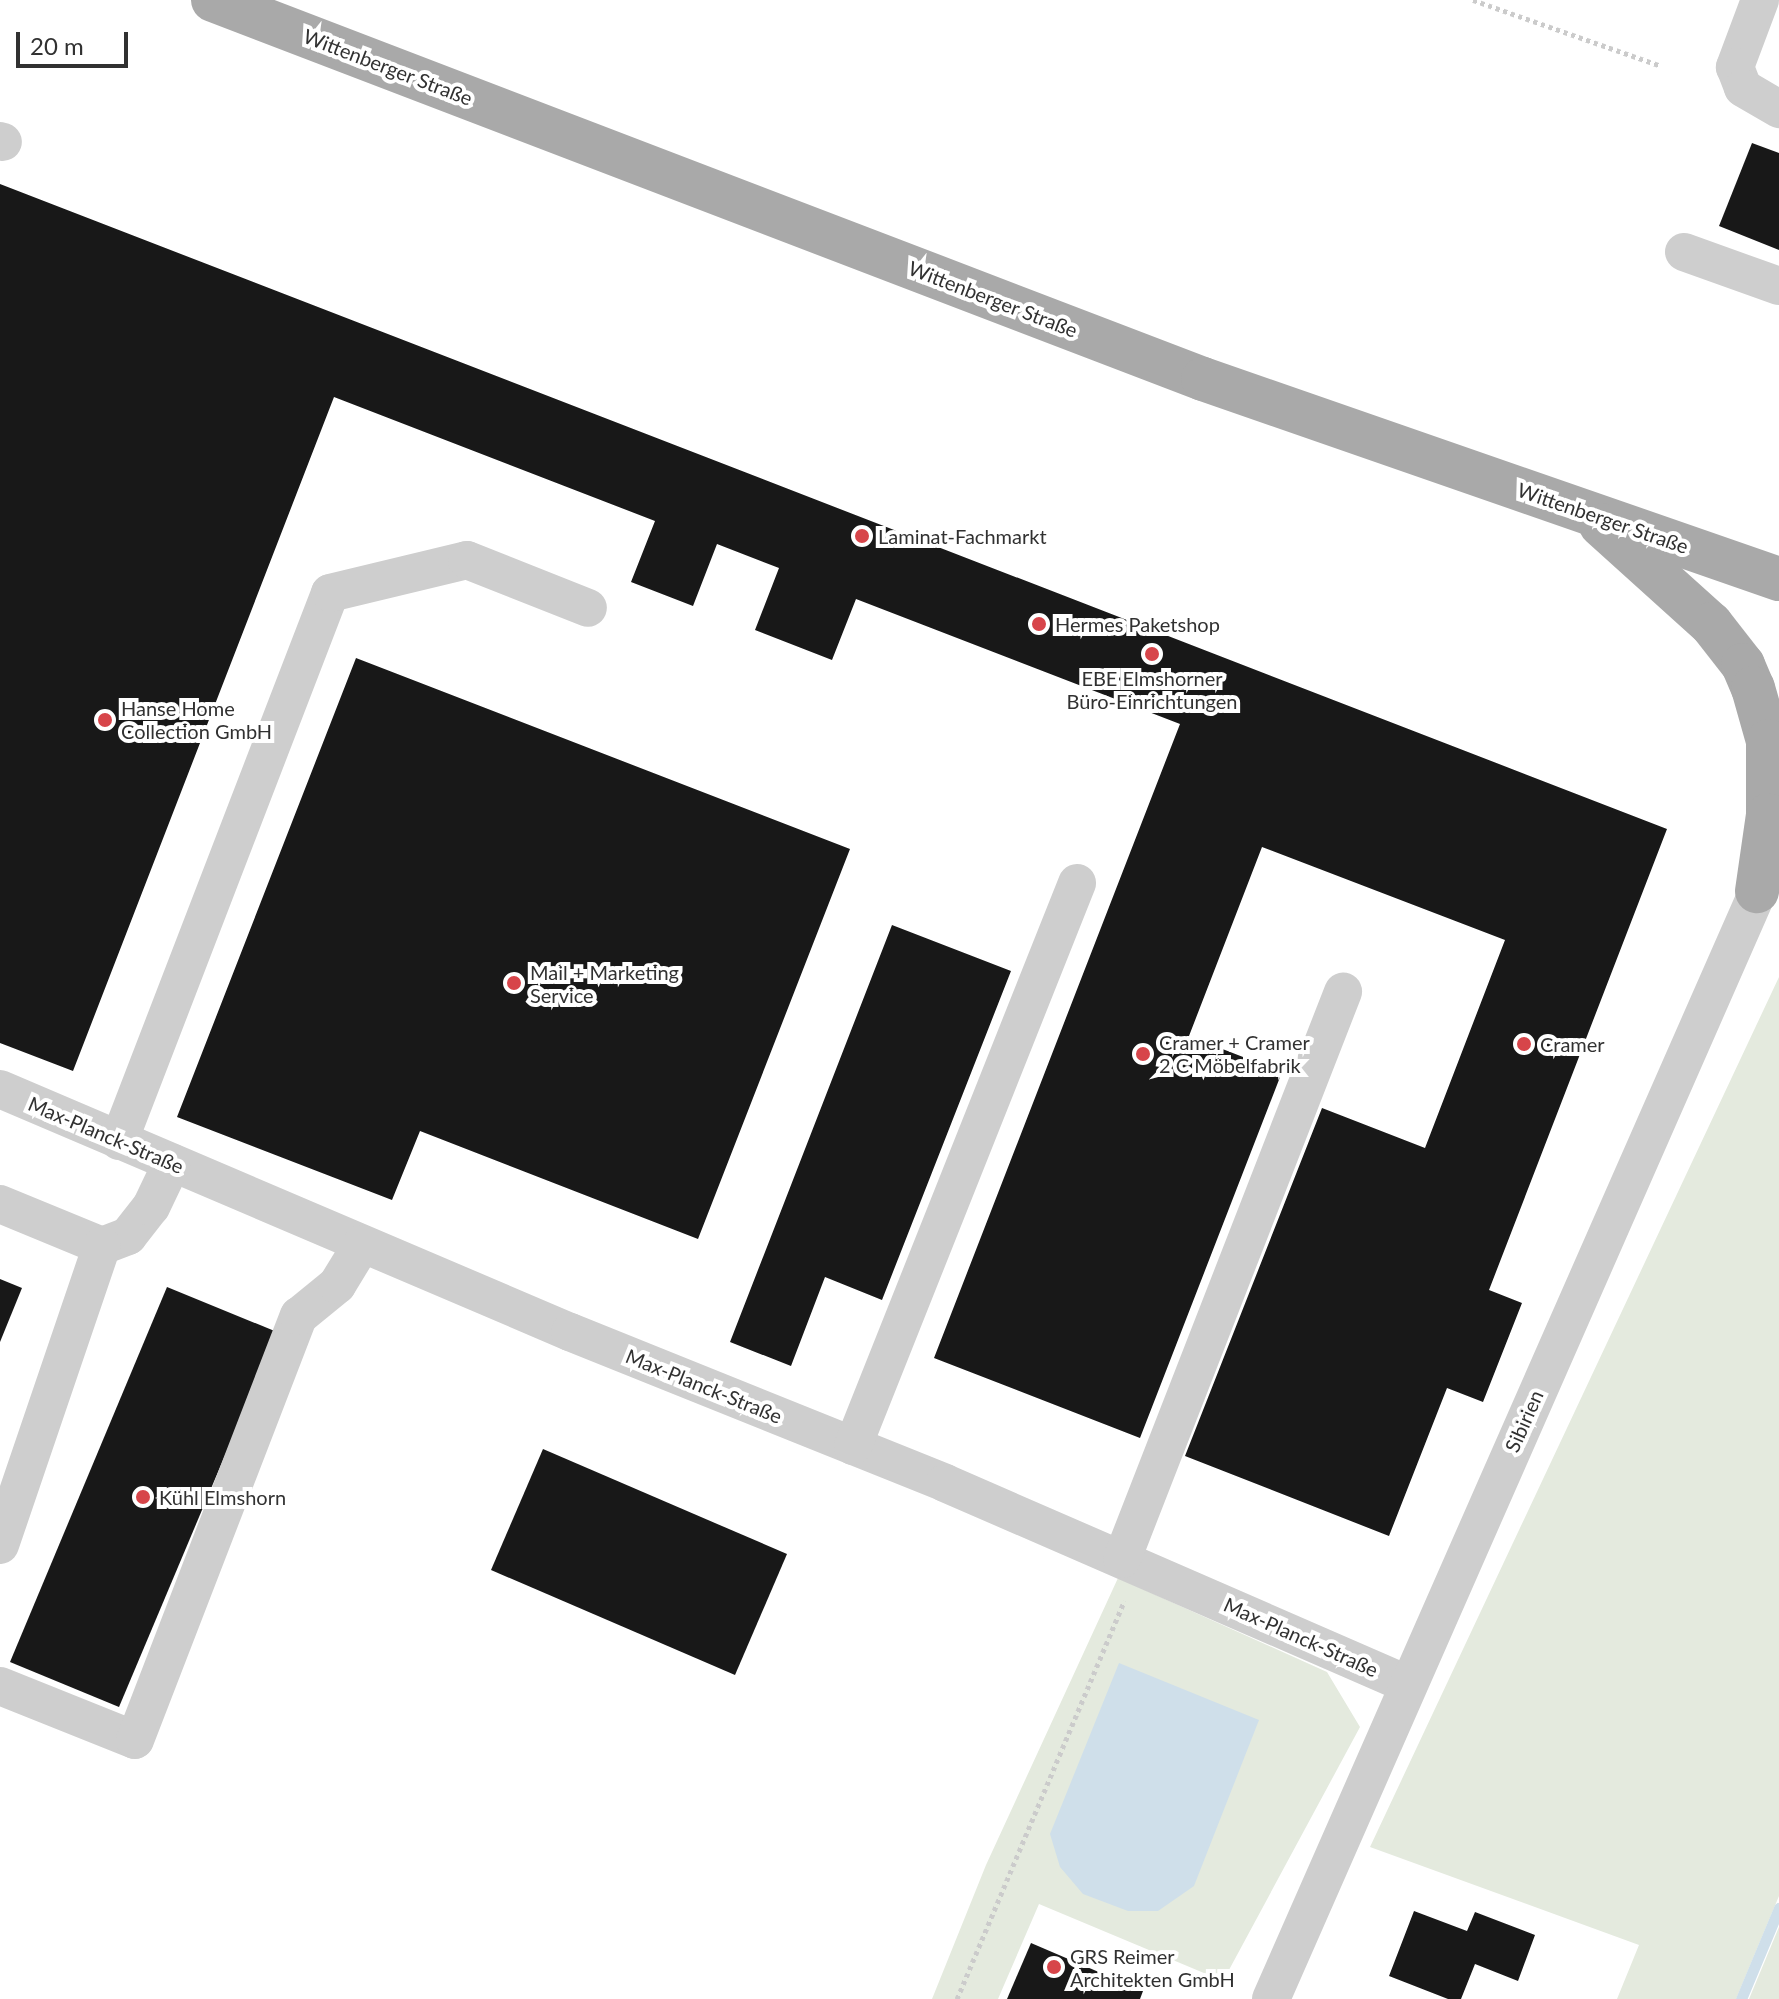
<!DOCTYPE html>
<html>
<head>
<meta charset="utf-8">
<style>
  body { margin:0 }
  #map { position:relative; width:1779px; height:1999px; overflow:hidden; background:#fff; font-family:Lato,sans-serif }
  div>[style] { position:absolute }
  [style*='--x'] { left:calc(var(--x)*1px); top:calc(var(--y)*1px); width:calc(var(--w)*1px); rotate:calc(var(--a)*1deg) }
  .green>* { inset:0; background:#e4eade }
  .water>* { inset:0; background:#cfdfea }
  .stream>* { height:11px; margin:-5.5px; padding:0 5.5px; transform-origin:5.5px; border-radius:5.5px; background:#cfdfea }
  .building>* { inset:0; background:#181818 }
  .path>* { height:5px; margin-top:-2.5px; transform-origin:0; background:repeating-linear-gradient(90deg,#cbcbcb 0 4px,transparent 0 8px) }
  .minor>* { height:38px; margin:-19px; padding:0 19px; transform-origin:19px; border-radius:19px; background:#cecece }
  .major>* { height:44px; margin:-22px; padding:0 22px; transform-origin:22px; border-radius:22px; background:#a9a9a9 }
  .dots>* { width:22px; height:22px; translate:-50% -50%; box-sizing:border-box; border:4px solid #fff; border-radius:50% }
  span { translate:-50% -50%; white-space:nowrap; text-align:center; line-height:1.15; -webkit-text-stroke:8px #fff; paint-order:stroke }
  .street-label { font-size:20px; color:#313131 }
  .poi-label { font-size:20px; color:#313131 }
  .left { translate:0 -50%; text-align:left }
  .scale { position:absolute; left:16px; top:32px; width:112px; height:36px; box-sizing:border-box; border:4px solid #313131; border-top:0; padding-left:10px; font-size:24px; line-height:28px; white-space:nowrap; color:#313131; -webkit-text-stroke:6px #fff; paint-order:stroke }
</style>
</head>
<body>
<div id="map">
  <div class="green">
    <i style="clip-path:polygon(1779px 977px,1779px 1896px,1736px 1999px,1617px 1999px,1639px 1945px,1370px 1847px)"></i>
    <i style="clip-path:polygon(1118px 1578px,1327px 1672px,1360px 1727px,1223px 1981px,1039px 1904px,998px 1999px,932px 1999px,986px 1865px)"></i>
    <i style="clip-path:polygon(1779px 1927px,1779px 1999px,1749px 1999px)"></i>
  </div>
  <div class="water">
    <i style="clip-path:polygon(1119px 1663px,1259px 1720px,1194px 1886px,1158px 1911px,1128px 1911px,1083px 1894px,1060px 1867px,1050px 1834px)"></i>
  </div>
  <div class="stream">
    <i style="--x:1741;--y:1999;--w:99;--a:-67.3"></i>
  </div>
  <div class="building">
    <i style="clip-path:polygon(1752px 143px,1779px 153px,1779px 250px,1719px 226px)"></i>
    <i style="clip-path:polygon(0 184px,1667px 829px,1489px 1290px,1522px 1303px,1483px 1402px,1447px 1388px,1389px 1536px,1185px 1456px,1322px 1108px,1425px 1148px,1505px 940px,1262px 847px,1189px 1036px,1282px 1072px,1140px 1438px,934px 1358px,1180px 724px,856px 599px,832px 660px,755px 630px,779px 568px,717px 544px,693px 606px,631px 582px,655px 521px,334px 397px,73px 1071px,0 1043px)"></i>
    <i style="clip-path:polygon(356px 658px,850px 849px,698px 1239px,420px 1131px,392px 1200px,177px 1117px)"></i>
    <i style="clip-path:polygon(892px 925px,1011px 971px,882px 1300px,825px 1277px,791px 1366px,730px 1342px)"></i>
    <i style="clip-path:polygon(0 1279px,22px 1288px,0 1342px)"></i>
    <i style="clip-path:polygon(167px 1287px,277px 1332px,119px 1707px,10px 1662px)"></i>
    <i style="clip-path:polygon(543px 1449px,787px 1554px,735px 1675px,491px 1570px)"></i>
    <i style="clip-path:polygon(1414px 1911px,1467px 1931px,1475px 1912px,1535px 1935px,1518px 1981px,1475px 1964px,1461px 1999px,1448px 1999px,1389px 1976px)"></i>
    <i style="clip-path:polygon(1031px 1943px,1143px 1991px,1140px 1999px,1007px 1999px)"></i>
  </div>
  <div class="path">
    <i style="--x:1473;--y:0;--w:197;--a:19.3"></i>
    <i style="--x:957;--y:1999;--w:432;--a:-67.2"></i>
  </div>
  <div class="minor">
    <i style="--x:1760;--y:0;--w:72;--a:110.5"></i>
    <i style="--x:1735;--y:67;--w:22;--a:69"></i>
    <i style="--x:1743;--y:88;--w:42;--a:30.3"></i>
    <i style="--x:0;--y:141;--w:3;--a:18"></i>
    <i style="--x:1684;--y:252;--w:101;--a:19.7"></i>
    <i style="--x:0;--y:1089;--w:620;--a:23.09"></i>
    <i style="--x:570;--y:1332;--w:404;--a:21.9"></i>
    <i style="--x:945;--y:1483;--w:504;--a:23.51"></i>
    <i style="--x:119;--y:1141;--w:587;--a:-68.94"></i>
    <i style="--x:330;--y:593;--w:141;--a:-13.5"></i>
    <i style="--x:467;--y:560;--w:130;--a:21.6"></i>
    <i style="--x:0;--y:1204;--w:110;--a:22.4"></i>
    <i style="--x:102;--y:1246;--w:28;--a:-21"></i>
    <i style="--x:128;--y:1236;--w:37;--a:-52"></i>
    <i style="--x:151;--y:1207;--w:49;--a:-64.5"></i>
    <i style="--x:853;--y:1446;--w:606;--a:-68.3"></i>
    <i style="--x:0;--y:1545;--w:316;--a:-71.2"></i>
    <i style="--x:1122;--y:1559;--w:609;--a:-68.71"></i>
    <i style="--x:0;--y:1686;--w:145;--a:21.8"></i>
    <i style="--x:135;--y:1740;--w:455;--a:-68.9"></i>
    <i style="--x:299;--y:1316;--w:49;--a:-39.2"></i>
    <i style="--x:337;--y:1285;--w:48;--a:-58.6"></i>
    <i style="--x:1271;--y:1999;--w:1240;--a:-66.27"></i>
  </div>
  <div class="major">
    <i style="--x:213;--y:0;--w:1060;--a:20.95"></i>
    <i style="--x:1203;--y:379;--w:610;--a:19.15"></i>
    <i style="--x:1601;--y:525;--w:148;--a:42"></i>
    <i style="--x:1711;--y:624;--w:52;--a:52"></i>
    <i style="--x:1743;--y:665;--w:25;--a:67"></i>
    <i style="--x:1753;--y:688;--w:55;--a:74.2"></i>
    <i style="--x:1768;--y:741;--w:74;--a:90"></i>
    <i style="--x:1768;--y:815;--w:77;--a:98.2"></i>
  </div>
  <div class="dots">
    <i style="left:862px;top:536px;background:#d7454a"></i>
    <i style="left:1039px;top:624px;background:#d7454a"></i>
    <i style="left:1152px;top:654px;background:#d7454a"></i>
    <i style="left:105px;top:720px;background:#d7454a"></i>
    <i style="left:514px;top:983px;background:#d7454a"></i>
    <i style="left:1524px;top:1044px;background:#d7454a"></i>
    <i style="left:1143px;top:1054px;background:#d7454a"></i>
    <i style="left:143px;top:1497px;background:#d7454a"></i>
    <i style="left:1054px;top:1967px;background:#d7454a"></i>
  </div>
  <div class="street-label">
    <span style="left:388px;top:67px;rotate:21deg">Wittenberger Straße</span>
    <span style="left:993px;top:299px;rotate:21deg">Wittenberger Straße</span>
    <span style="left:1603px;top:518px;rotate:19deg">Wittenberger Straße</span>
    <span style="left:106px;top:1135px;rotate:23deg">Max-Planck-Straße</span>
    <span style="left:704px;top:1386px;rotate:22deg">Max-Planck-Straße</span>
    <span style="left:1524px;top:1421px;rotate:-66deg">Sibirien</span>
    <span style="left:1301px;top:1637px;rotate:24deg">Max-Planck-Straße</span>
  </div>
  <div class="poi-label">
    <span class="left" style="left:878px;top:536px">Laminat-Fachmarkt</span>
    <span class="left" style="left:1055px;top:624px">Hermes Paketshop</span>
    <span style="left:1152px;top:690px">EBE Elmshorner<br>Büro-Einrichtungen</span>
    <span class="left" style="left:121px;top:720px">Hanse Home<br>Collection GmbH</span>
    <span class="left" style="left:530px;top:984px">Mail + Marketing<br>Service</span>
    <span class="left" style="left:1159px;top:1054px">Cramer + Cramer<br>2 C Möbelfabrik</span>
    <span class="left" style="left:1540px;top:1044px">Cramer</span>
    <span class="left" style="left:159px;top:1497px">Kühl Elmshorn</span>
    <span class="left" style="left:1070px;top:1968px">GRS Reimer<br>Architekten GmbH</span>
  </div>
  <div class="scale">20 m</div>
</div>
</body>
</html>
